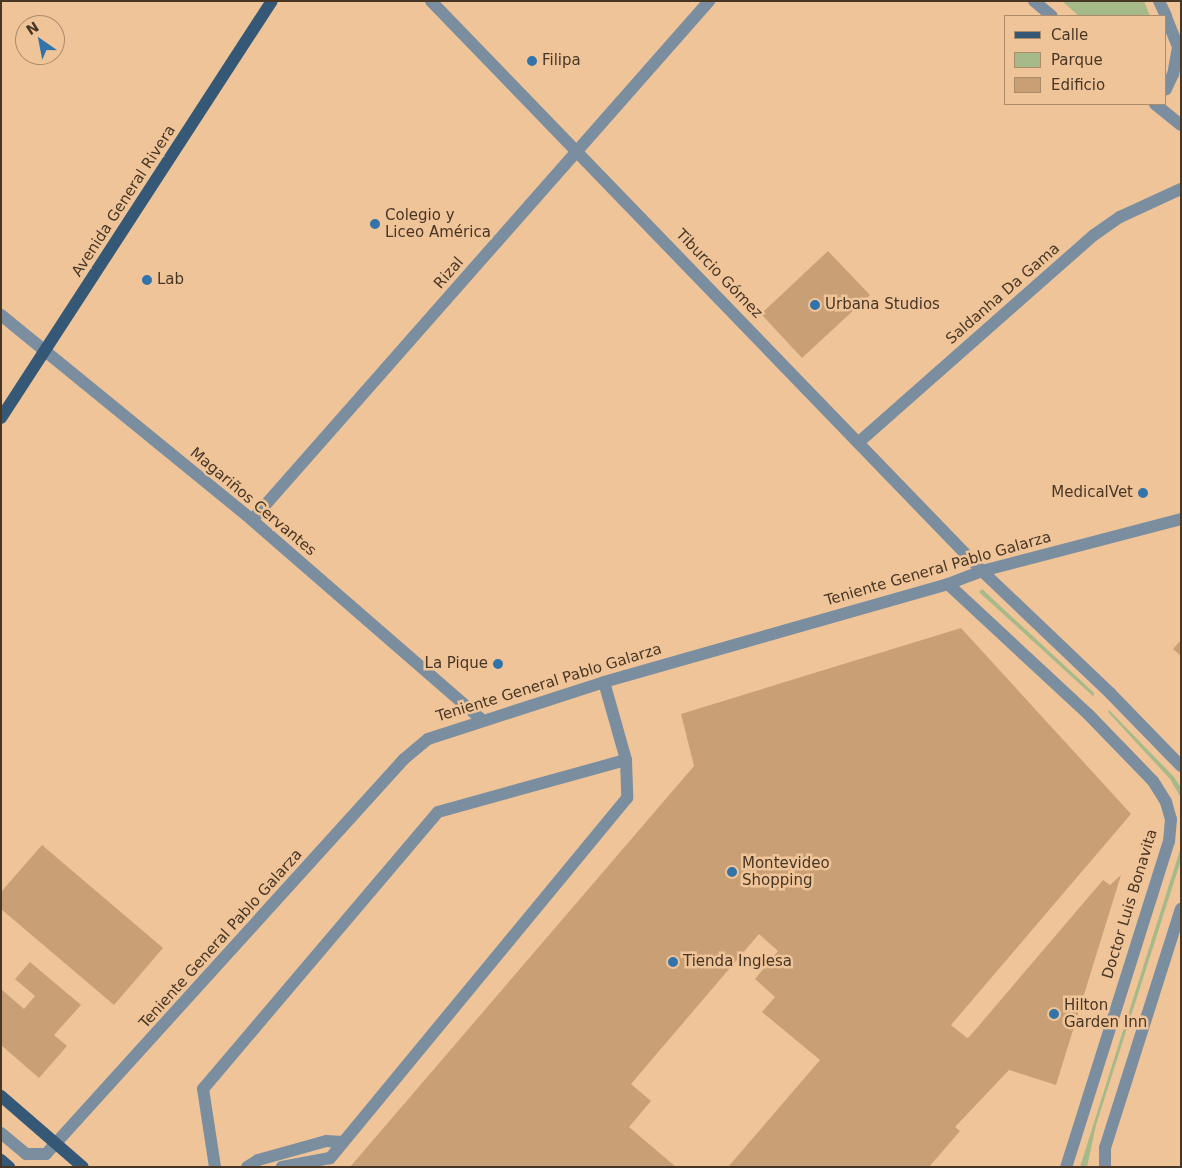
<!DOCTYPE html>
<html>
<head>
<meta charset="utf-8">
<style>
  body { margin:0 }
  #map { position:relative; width:1182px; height:1168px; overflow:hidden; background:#efc499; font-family:"DejaVu Sans",sans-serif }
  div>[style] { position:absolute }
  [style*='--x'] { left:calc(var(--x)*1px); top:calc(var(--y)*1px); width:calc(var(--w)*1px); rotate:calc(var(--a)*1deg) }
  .green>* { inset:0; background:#a5b989 }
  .building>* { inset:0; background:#c9a075 }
  .minor>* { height:12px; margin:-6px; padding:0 6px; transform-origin:6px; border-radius:6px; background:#7b8e9f }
  .major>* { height:12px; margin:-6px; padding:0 6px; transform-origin:6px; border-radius:6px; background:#365877 }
  .dots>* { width:14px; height:14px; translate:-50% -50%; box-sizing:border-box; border:2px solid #efc499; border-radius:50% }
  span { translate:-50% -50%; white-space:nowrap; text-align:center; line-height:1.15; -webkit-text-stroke:5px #efc499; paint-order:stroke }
  .poi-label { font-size:15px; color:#483625 }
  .left { translate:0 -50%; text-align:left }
  .right { translate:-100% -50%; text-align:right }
  .street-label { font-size:15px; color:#483625 }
  .frame { position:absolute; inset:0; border:2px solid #483625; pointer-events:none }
  .legend { position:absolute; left:1004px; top:15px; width:162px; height:90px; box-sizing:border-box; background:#efc499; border:1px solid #ac8b6b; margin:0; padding:6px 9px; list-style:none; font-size:15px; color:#483625 }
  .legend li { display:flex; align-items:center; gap:10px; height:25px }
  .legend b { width:25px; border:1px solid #ac8b6b }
  .north { position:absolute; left:15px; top:15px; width:50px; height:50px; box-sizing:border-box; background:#efc499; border:1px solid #ac8b6b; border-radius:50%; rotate:327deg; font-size:14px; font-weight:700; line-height:20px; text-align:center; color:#483625 }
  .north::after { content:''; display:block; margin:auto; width:18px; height:22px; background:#3273a9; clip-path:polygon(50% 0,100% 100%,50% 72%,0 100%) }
</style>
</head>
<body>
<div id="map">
  <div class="green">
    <i style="clip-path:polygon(1062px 1px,1144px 1px,1150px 16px,1079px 16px)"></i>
    <i style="clip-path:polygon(982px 589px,1094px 693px,1094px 697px,979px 592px)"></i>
    <i style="clip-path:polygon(1109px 710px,1174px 777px,1181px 788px,1181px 798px,1170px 779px,1108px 712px)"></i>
    <i style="clip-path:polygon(1181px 847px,1181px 860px,1096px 1125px,1087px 1167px,1080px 1167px)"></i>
  </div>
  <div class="building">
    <i style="clip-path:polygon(828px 251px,870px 295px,802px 358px,761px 314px)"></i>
    <i style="clip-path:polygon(961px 628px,1131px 814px,951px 1025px,967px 1038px,970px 1036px,1103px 880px,1110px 885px,1121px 875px,1056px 1085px,1009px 1070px,955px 1127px,960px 1131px,929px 1167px,728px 1167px,820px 1060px,762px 1012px,775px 997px,755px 979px,778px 951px,759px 934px,631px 1084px,651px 1101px,629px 1127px,676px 1167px,350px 1167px,694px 766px,681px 714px)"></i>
    <i style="clip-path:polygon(1181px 640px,1181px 656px,1173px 649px)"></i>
    <i style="clip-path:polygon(42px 845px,163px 948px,114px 1005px,1px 909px,1px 892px)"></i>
    <i style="clip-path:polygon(30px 962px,81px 1005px,54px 1035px,67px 1046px,39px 1078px,1px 1045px,1px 989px,24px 1009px,35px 996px,15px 979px)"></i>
  </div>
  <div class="minor">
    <i style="--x:431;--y:1;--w:793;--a:45.97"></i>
    <i style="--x:982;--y:571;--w:177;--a:43.6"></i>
    <i style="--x:1110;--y:693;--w:102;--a:45.8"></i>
    <i style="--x:1034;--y:1;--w:23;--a:40"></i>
    <i style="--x:1159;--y:1;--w:17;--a:65"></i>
    <i style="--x:1166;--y:17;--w:32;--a:68"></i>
    <i style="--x:1178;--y:47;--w:27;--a:100"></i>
    <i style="--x:1173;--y:74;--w:17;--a:115"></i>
    <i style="--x:1155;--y:104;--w:33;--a:39"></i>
    <i style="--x:1;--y:315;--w:324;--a:39.2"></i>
    <i style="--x:252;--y:520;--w:303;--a:41"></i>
    <i style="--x:859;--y:442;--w:313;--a:-41.4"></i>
    <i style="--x:1094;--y:235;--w:32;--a:-35"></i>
    <i style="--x:1120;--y:217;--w:67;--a:-24.7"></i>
    <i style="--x:252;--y:520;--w:692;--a:-48.63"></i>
    <i style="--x:948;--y:584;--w:192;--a:42.9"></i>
    <i style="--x:1089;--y:715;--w:92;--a:45.9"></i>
    <i style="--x:1153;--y:781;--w:25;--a:58"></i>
    <i style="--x:1166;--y:802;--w:18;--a:74"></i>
    <i style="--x:1171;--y:819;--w:22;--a:95"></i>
    <i style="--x:1169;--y:841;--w:342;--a:107.5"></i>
    <i style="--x:604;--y:682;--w:81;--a:74.2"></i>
    <i style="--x:1;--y:1133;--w:33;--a:40"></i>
    <i style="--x:26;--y:1154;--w:20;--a:0"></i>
    <i style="--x:46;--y:1154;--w:533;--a:-47.81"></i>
    <i style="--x:404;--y:759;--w:31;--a:-40"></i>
    <i style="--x:428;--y:739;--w:185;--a:-17.9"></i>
    <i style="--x:604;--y:682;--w:358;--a:-15.9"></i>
    <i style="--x:948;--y:584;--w:36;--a:-21"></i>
    <i style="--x:982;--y:571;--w:206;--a:-14.6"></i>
    <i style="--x:215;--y:1167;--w:79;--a:-98.7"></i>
    <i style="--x:203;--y:1089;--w:363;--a:-49.7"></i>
    <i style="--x:438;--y:812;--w:195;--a:-15.5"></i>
    <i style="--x:626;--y:760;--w:38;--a:88"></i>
    <i style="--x:627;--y:798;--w:467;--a:129.5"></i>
    <i style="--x:330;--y:1158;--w:49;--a:169.4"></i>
    <i style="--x:247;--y:1167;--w:13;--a:-32"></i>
    <i style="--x:258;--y:1160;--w:71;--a:-15.6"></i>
    <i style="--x:326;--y:1141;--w:17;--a:3"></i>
    <i style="--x:1105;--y:1167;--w:19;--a:-90"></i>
    <i style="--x:1105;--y:1148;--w:251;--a:-72.4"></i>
  </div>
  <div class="major">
    <i style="--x:1;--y:418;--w:497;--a:-57"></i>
    <i style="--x:1;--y:1096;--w:108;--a:40.9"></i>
    <i style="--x:1;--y:1160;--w:11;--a:41"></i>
  </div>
  <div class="dots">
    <i style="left:532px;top:61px;background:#3273a9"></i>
    <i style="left:375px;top:224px;background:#3273a9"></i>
    <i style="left:147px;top:280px;background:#3273a9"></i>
    <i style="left:815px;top:305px;background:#3273a9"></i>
    <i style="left:1143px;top:493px;background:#3273a9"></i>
    <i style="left:498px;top:664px;background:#3273a9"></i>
    <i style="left:732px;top:872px;background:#3273a9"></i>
    <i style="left:673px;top:962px;background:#3273a9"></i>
    <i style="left:1054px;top:1014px;background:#3273a9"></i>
  </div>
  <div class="poi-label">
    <span class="left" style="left:542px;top:61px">Filipa</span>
    <span class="left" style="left:385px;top:224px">Colegio y<br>Liceo América</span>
    <span class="left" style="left:157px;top:280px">Lab</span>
    <span class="left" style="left:825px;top:305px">Urbana Studios</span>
    <span class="right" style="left:1133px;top:493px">MedicalVet</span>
    <span class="right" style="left:488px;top:664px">La Pique</span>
    <span class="left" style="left:742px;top:872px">Montevideo<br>Shopping</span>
    <span class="left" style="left:683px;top:962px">Tienda Inglesa</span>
    <span class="left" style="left:1064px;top:1014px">Hilton<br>Garden Inn</span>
  </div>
  <div class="street-label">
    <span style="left:124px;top:201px;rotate:-57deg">Avenida General Rivera</span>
    <span style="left:449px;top:273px;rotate:-49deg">Rizal</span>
    <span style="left:719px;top:274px;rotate:46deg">Tiburcio Gómez</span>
    <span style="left:1003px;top:294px;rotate:-41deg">Saldanha Da Gama</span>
    <span style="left:253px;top:502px;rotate:40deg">Magariños Cervantes</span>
    <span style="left:938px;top:569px;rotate:-16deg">Teniente General Pablo Galarza</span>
    <span style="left:549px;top:683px;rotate:-17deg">Teniente General Pablo Galarza</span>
    <span style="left:1130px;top:904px;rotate:-73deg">Doctor Luis Bonavita</span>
    <span style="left:221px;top:939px;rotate:-48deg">Teniente General Pablo Galarza</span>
  </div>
  <div class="frame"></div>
  <ul class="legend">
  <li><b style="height:6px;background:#365877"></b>Calle</li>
  <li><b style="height:14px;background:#a5b989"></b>Parque</li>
  <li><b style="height:14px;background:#c9a075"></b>Edificio</li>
  </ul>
  <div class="north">N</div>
</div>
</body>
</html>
